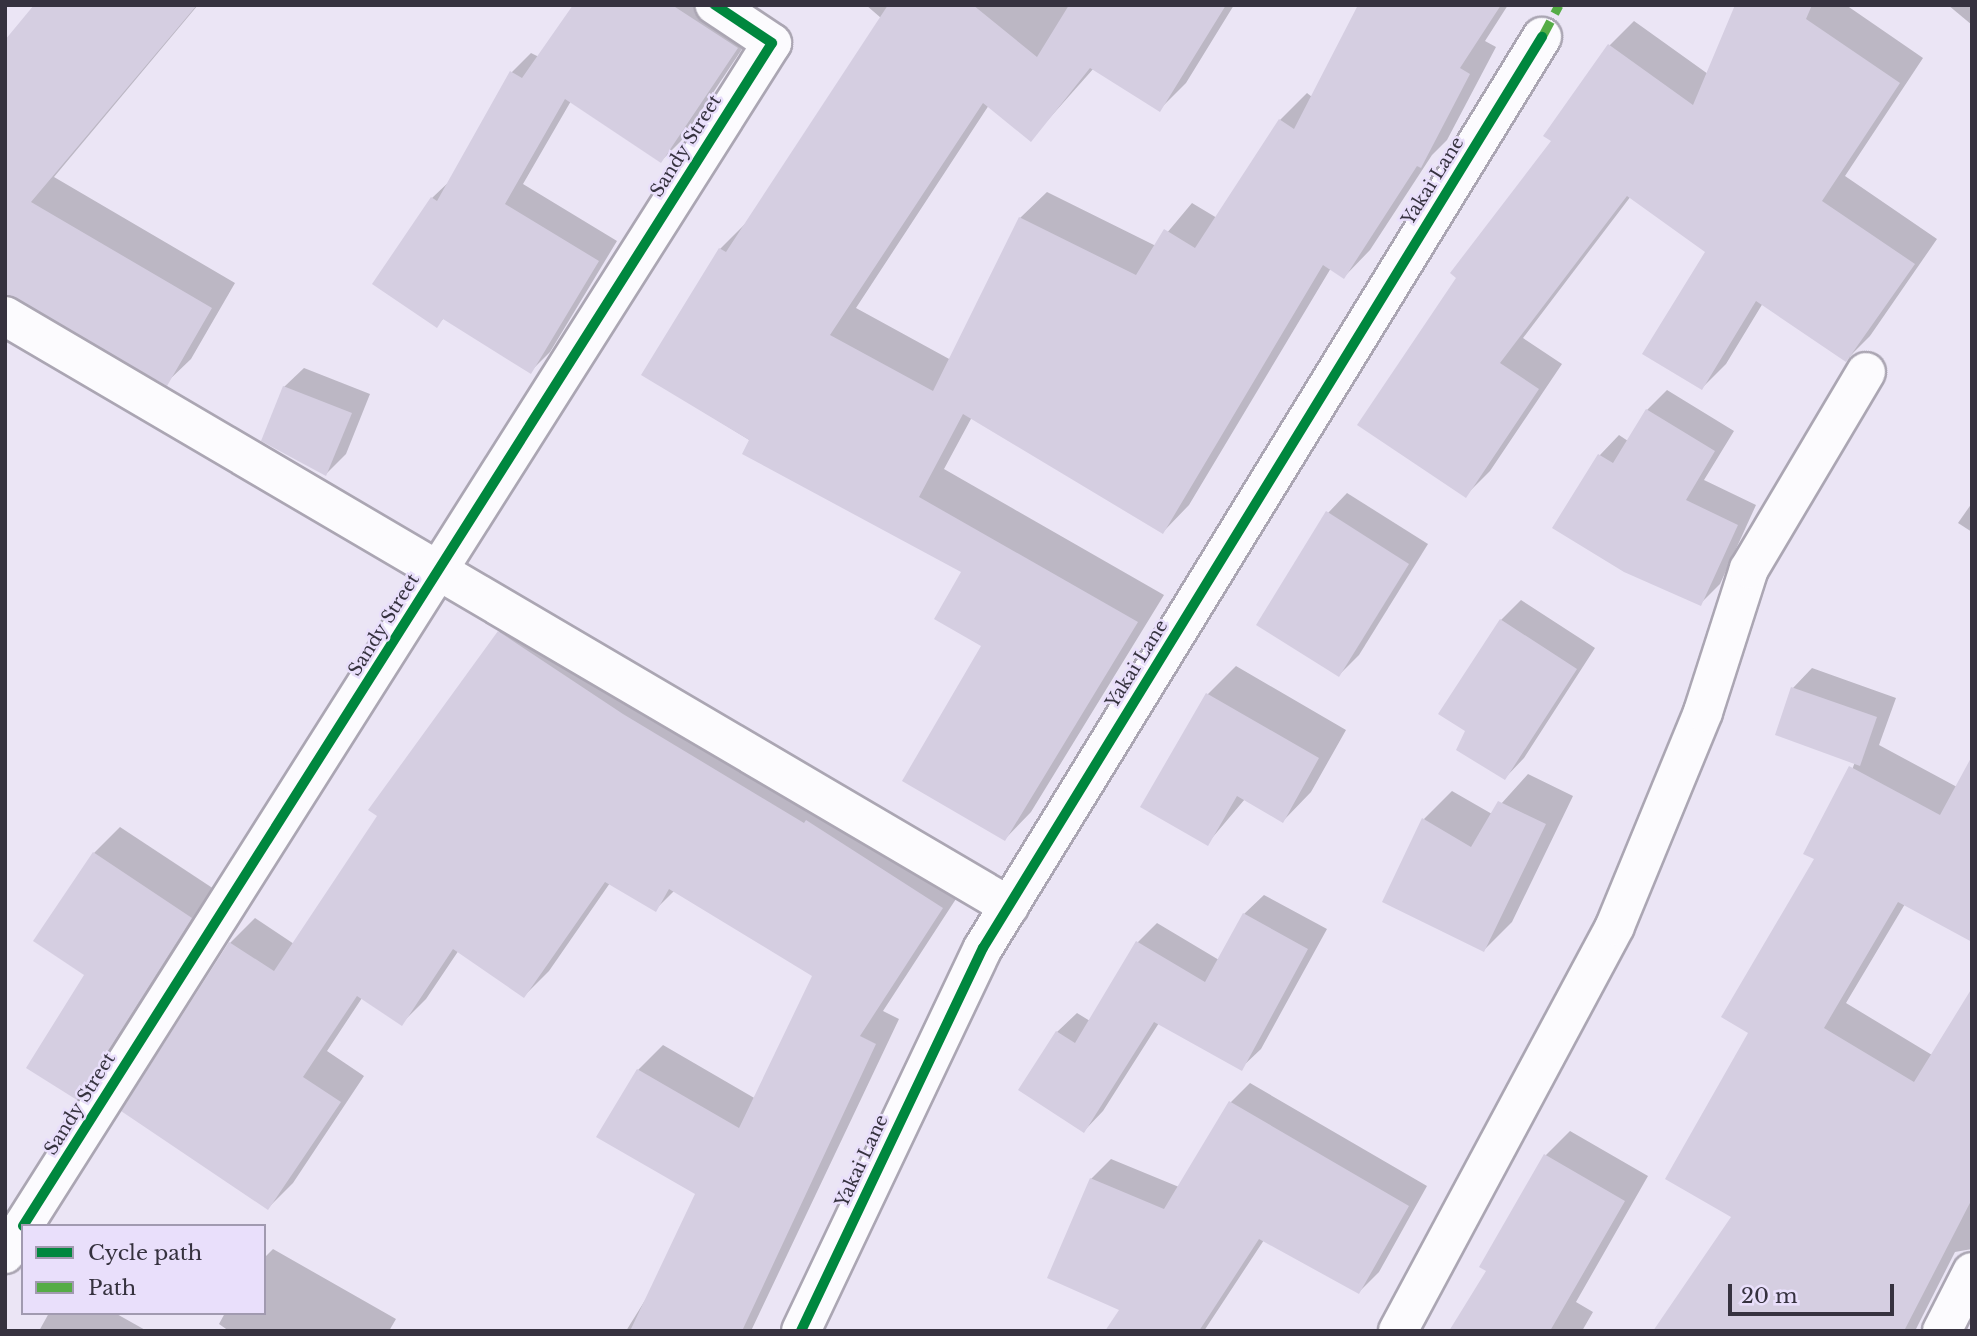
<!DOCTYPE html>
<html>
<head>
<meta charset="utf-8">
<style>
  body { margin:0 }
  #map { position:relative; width:1977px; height:1336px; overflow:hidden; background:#ebe5f5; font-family:"Libre Baskerville",serif }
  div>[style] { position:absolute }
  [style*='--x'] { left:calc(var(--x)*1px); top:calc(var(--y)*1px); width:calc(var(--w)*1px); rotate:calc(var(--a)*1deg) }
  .shadow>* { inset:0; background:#0003 }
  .building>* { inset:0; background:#d5cee1 }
  .roads { filter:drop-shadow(2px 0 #aba6b3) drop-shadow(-2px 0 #aba6b3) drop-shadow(0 2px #aba6b3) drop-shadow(0 -2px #aba6b3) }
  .street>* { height:38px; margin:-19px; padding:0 19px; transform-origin:19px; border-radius:19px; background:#fcfbfe }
  .quiet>* { height:9px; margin-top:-4.5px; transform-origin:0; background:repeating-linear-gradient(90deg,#55ac46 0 18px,transparent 0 27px) }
  .cycleway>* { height:10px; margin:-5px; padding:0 5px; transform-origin:5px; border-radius:5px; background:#00873e }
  span { translate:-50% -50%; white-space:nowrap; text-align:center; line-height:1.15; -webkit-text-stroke:5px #e9dffb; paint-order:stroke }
  .street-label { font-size:18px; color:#36323f }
  .frame { position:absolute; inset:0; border:7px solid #36323f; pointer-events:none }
  .legend { position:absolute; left:21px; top:1224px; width:245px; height:91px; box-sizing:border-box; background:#e9dffb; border:2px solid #a19ab0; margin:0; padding:9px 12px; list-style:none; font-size:21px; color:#36323f }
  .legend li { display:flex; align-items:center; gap:14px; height:35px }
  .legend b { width:35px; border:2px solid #a19ab0 }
  .scale { position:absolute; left:1728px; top:1284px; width:166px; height:32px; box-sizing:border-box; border:4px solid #36323f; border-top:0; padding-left:9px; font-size:21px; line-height:24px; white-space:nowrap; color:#36323f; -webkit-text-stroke:5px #e9dffb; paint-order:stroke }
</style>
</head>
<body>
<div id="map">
  <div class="shadow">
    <i style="clip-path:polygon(36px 5px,198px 5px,54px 177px,235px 283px,191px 359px,166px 383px,8px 295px,22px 313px,5px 342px,5px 43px)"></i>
    <i style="clip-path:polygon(575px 5px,722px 5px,756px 28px,681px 141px,661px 161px,571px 101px,523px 184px,617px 241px,550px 352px,530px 372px,444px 318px,436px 326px,432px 198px,453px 178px,512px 72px,531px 53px,539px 57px)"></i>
    <i style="clip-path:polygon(866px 5px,1234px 5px,1186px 83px,1159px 110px,1094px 68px,1031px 139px,989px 105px,856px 308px,951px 360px,1020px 218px,1047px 192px,1156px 246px,1192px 203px,1217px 218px,1280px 120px,1307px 93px,1312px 97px,1361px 5px,1508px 5px,1485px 41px,1496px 47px,1447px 140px,1432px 155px,1370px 250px,1344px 277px,1331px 268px,1189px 505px,1163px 532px,972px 417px,944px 469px,1164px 595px,1031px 812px,1005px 839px,984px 646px,963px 572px,644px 375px,720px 249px,747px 222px,881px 18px)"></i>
    <i style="clip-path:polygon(1737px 5px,1846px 5px,1923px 58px,1845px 176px,1937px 239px,1870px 336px,1846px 360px,1763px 303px,1726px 364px,1702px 388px,1707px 251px,1631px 196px,1523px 338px,1562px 364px,1490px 471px,1466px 495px,1553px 141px,1546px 135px,1610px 45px,1634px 21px,1708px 74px)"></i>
    <i style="clip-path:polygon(1948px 5px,1972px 5px,1972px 25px)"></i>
    <i style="clip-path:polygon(304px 368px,370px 394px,346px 454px,326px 474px,284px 387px)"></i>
    <i style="clip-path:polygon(1667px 390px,1734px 431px,1704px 480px,1756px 505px,1720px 584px,1700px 604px,1555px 528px,1600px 455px,1619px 435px,1628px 441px,1647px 410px)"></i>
    <i style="clip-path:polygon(1347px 493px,1428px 544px,1359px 655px,1339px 675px,1328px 513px)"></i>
    <i style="clip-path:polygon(1972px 503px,1972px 532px,1958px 523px)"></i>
    <i style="clip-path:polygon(1521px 600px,1595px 648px,1524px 758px,1505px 778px,1467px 730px,1441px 713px,1501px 620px)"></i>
    <i style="clip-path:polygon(524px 607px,967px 882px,883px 1011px,899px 1019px,751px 1331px,626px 1331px,652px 1289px,697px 1194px,638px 1070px,663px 1045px,756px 1099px,815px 976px,674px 891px,655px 910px,610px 883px,549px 971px,524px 996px,459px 950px,426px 999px,401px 1024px,362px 998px,327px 1051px,364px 1076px,293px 1183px,268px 1208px,124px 1111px,230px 943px,255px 918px,294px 944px,499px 632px)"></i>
    <i style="clip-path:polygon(1236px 666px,1346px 730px,1311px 792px,1283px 821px,1245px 799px,1207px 844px,1142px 806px,1208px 694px)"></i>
    <i style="clip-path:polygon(1812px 668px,1896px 698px,1879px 745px,1957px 787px,1905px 904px,1846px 1003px,1932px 1055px,1972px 991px,1972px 1249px,1955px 1252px,1915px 1331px,1655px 1331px,1734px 1217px,1751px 1033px,1855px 762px,1793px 688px)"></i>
    <i style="clip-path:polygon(1528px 774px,1573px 796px,1512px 922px,1484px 950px,1424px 819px,1452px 791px,1492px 814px)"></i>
    <i style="clip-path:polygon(120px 827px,217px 891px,102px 1072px,77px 1098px,94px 853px)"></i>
    <i style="clip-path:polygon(1264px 895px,1327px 929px,1261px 1049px,1241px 1068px,1159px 1023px,1103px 1111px,1084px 1131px,1057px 1032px,1077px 1013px,1090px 1021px,1137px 943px,1157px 923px,1219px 960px,1244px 914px)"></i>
    <i style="clip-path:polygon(1250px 1083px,1427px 1186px,1379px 1272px,1359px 1292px,1264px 1240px,1204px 1331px,1122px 1331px,1122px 1309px,1050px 1278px,1091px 1179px,1111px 1159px,1179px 1187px,1231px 1102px)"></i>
    <i style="clip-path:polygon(1570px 1131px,1648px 1176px,1576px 1302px,1593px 1312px,1582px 1331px,1451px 1331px,1488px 1270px,1546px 1155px)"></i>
    <i style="clip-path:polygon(273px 1249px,396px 1319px,389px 1331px,229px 1331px,219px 1324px,225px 1313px,264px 1313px,264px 1258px)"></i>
    <i style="clip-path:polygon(49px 1313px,115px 1313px,147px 1331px,39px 1331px)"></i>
  </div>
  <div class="building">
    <i style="clip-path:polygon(34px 5px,197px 5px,31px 202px,212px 308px,167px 386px,5px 294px,5px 40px)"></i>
    <i style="clip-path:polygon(573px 5px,672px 5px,738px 48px,661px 163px,565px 99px,505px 204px,599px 261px,531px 374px,443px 319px,437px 328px,372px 284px,431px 197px,437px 201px,510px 71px,522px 78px)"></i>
    <i style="clip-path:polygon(888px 5px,973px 5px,1037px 57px,1069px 5px,1226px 5px,1160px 112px,1090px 68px,1031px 142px,983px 103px,830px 335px,933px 391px,1019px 217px,1136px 275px,1164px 229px,1195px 248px,1279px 119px,1294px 129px,1358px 5px,1501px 5px,1460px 68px,1470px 74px,1421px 168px,1417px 166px,1344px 279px,1323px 265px,1163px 534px,963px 414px,919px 497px,1138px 622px,1005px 841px,902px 781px,981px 646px,934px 619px,961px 572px,742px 454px,749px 440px,641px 375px,719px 248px,726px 252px)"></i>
    <i style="clip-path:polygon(1735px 5px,1812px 5px,1806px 19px,1900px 83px,1822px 201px,1915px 264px,1846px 362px,1756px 301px,1702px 390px,1642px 354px,1705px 252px,1627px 196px,1500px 363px,1539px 389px,1466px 498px,1357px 425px,1456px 278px,1450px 273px,1551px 141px,1543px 136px,1608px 44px,1693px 105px)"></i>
    <i style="clip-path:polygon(283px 386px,352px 413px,326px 476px,261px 441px)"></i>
    <i style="clip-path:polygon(1646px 409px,1715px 451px,1686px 500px,1738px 525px,1701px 606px,1624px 572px,1552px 528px,1598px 454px,1613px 463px)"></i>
    <i style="clip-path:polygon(1326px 511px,1409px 564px,1339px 677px,1256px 625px)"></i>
    <i style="clip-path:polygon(1500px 619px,1577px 669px,1505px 780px,1456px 750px,1465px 731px,1438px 714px)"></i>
    <i style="clip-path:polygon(498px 631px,623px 714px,804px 823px,806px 820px,943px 908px,860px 1036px,876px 1044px,742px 1331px,630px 1331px,695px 1194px,596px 1137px,637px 1069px,739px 1128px,812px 976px,669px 889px,656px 912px,605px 882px,524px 998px,453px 949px,402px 1026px,357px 996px,303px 1077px,341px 1102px,268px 1210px,121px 1111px,229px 942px,274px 971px,377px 816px,368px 810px)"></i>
    <i style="clip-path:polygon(1791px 687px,1877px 717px,1860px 766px,1775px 735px)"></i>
    <i style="clip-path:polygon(1206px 693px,1319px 758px,1283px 823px,1237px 796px,1208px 846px,1140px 807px)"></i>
    <i style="clip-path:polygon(1972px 756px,1972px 942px,1898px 902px,1824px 1028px,1914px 1082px,1972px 988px,1972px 1199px,1904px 1331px,1653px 1331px,1731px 1217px,1665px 1179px,1748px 1033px,1721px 1017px,1814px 859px,1803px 854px,1849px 766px,1940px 815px)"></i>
    <i style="clip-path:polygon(1498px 801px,1546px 824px,1484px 952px,1382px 902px,1422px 818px,1471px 847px)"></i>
    <i style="clip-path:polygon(93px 852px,192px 918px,77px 1100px,26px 1068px,84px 975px,33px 941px)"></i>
    <i style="clip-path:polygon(1243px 913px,1308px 949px,1242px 1071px,1154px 1022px,1084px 1133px,1018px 1090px,1056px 1031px,1075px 1043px,1136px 941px,1205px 982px)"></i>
    <i style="clip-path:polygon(1229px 1101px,1409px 1206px,1359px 1294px,1259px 1239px,1199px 1331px,1105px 1331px,1119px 1310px,1047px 1278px,1090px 1178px,1164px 1209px)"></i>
    <i style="clip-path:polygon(1544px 1154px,1625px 1201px,1550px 1331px,1449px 1331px,1486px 1271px,1479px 1267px)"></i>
  </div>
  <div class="roads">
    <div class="street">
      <i style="--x:5;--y:316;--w:1165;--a:30.44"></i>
      <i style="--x:23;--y:1226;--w:1400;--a:-57.66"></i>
      <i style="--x:772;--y:43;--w:69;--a:-146.3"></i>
      <i style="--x:5;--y:1254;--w:33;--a:-57"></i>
      <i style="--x:801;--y:1331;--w:424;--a:-64.6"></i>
      <i style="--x:983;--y:948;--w:1069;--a:-58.47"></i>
      <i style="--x:1398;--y:1331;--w:459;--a:-61.8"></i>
      <i style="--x:1615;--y:926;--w:231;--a:-67.6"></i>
      <i style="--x:1703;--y:712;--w:150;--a:-72.2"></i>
      <i style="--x:1749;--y:569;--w:229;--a:-59.3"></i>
      <i style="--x:1942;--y:1331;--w:66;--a:-63"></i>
    </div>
  </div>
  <div class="quiet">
    <i style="--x:1542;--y:37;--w:36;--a:-62"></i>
  </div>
  <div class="cycleway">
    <i style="--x:23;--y:1226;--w:1400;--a:-57.66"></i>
    <i style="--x:772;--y:43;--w:69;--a:-146.3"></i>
    <i style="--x:801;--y:1331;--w:424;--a:-64.6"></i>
    <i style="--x:983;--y:948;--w:1069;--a:-58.47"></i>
  </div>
  <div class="street-label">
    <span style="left:686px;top:146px;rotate:-58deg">Sandy Street</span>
    <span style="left:1433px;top:181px;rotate:-58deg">Yakai Lane</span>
    <span style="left:384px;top:625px;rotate:-58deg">Sandy Street</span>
    <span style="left:1137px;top:664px;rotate:-58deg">Yakai Lane</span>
    <span style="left:80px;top:1104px;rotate:-58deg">Sandy Street</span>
    <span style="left:862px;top:1161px;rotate:-65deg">Yakai Lane</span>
  </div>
  <div class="frame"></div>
  <ul class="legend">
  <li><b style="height:9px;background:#00873e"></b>Cycle path</li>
  <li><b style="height:9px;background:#55ac46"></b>Path</li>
  </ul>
  <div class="scale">20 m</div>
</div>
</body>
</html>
